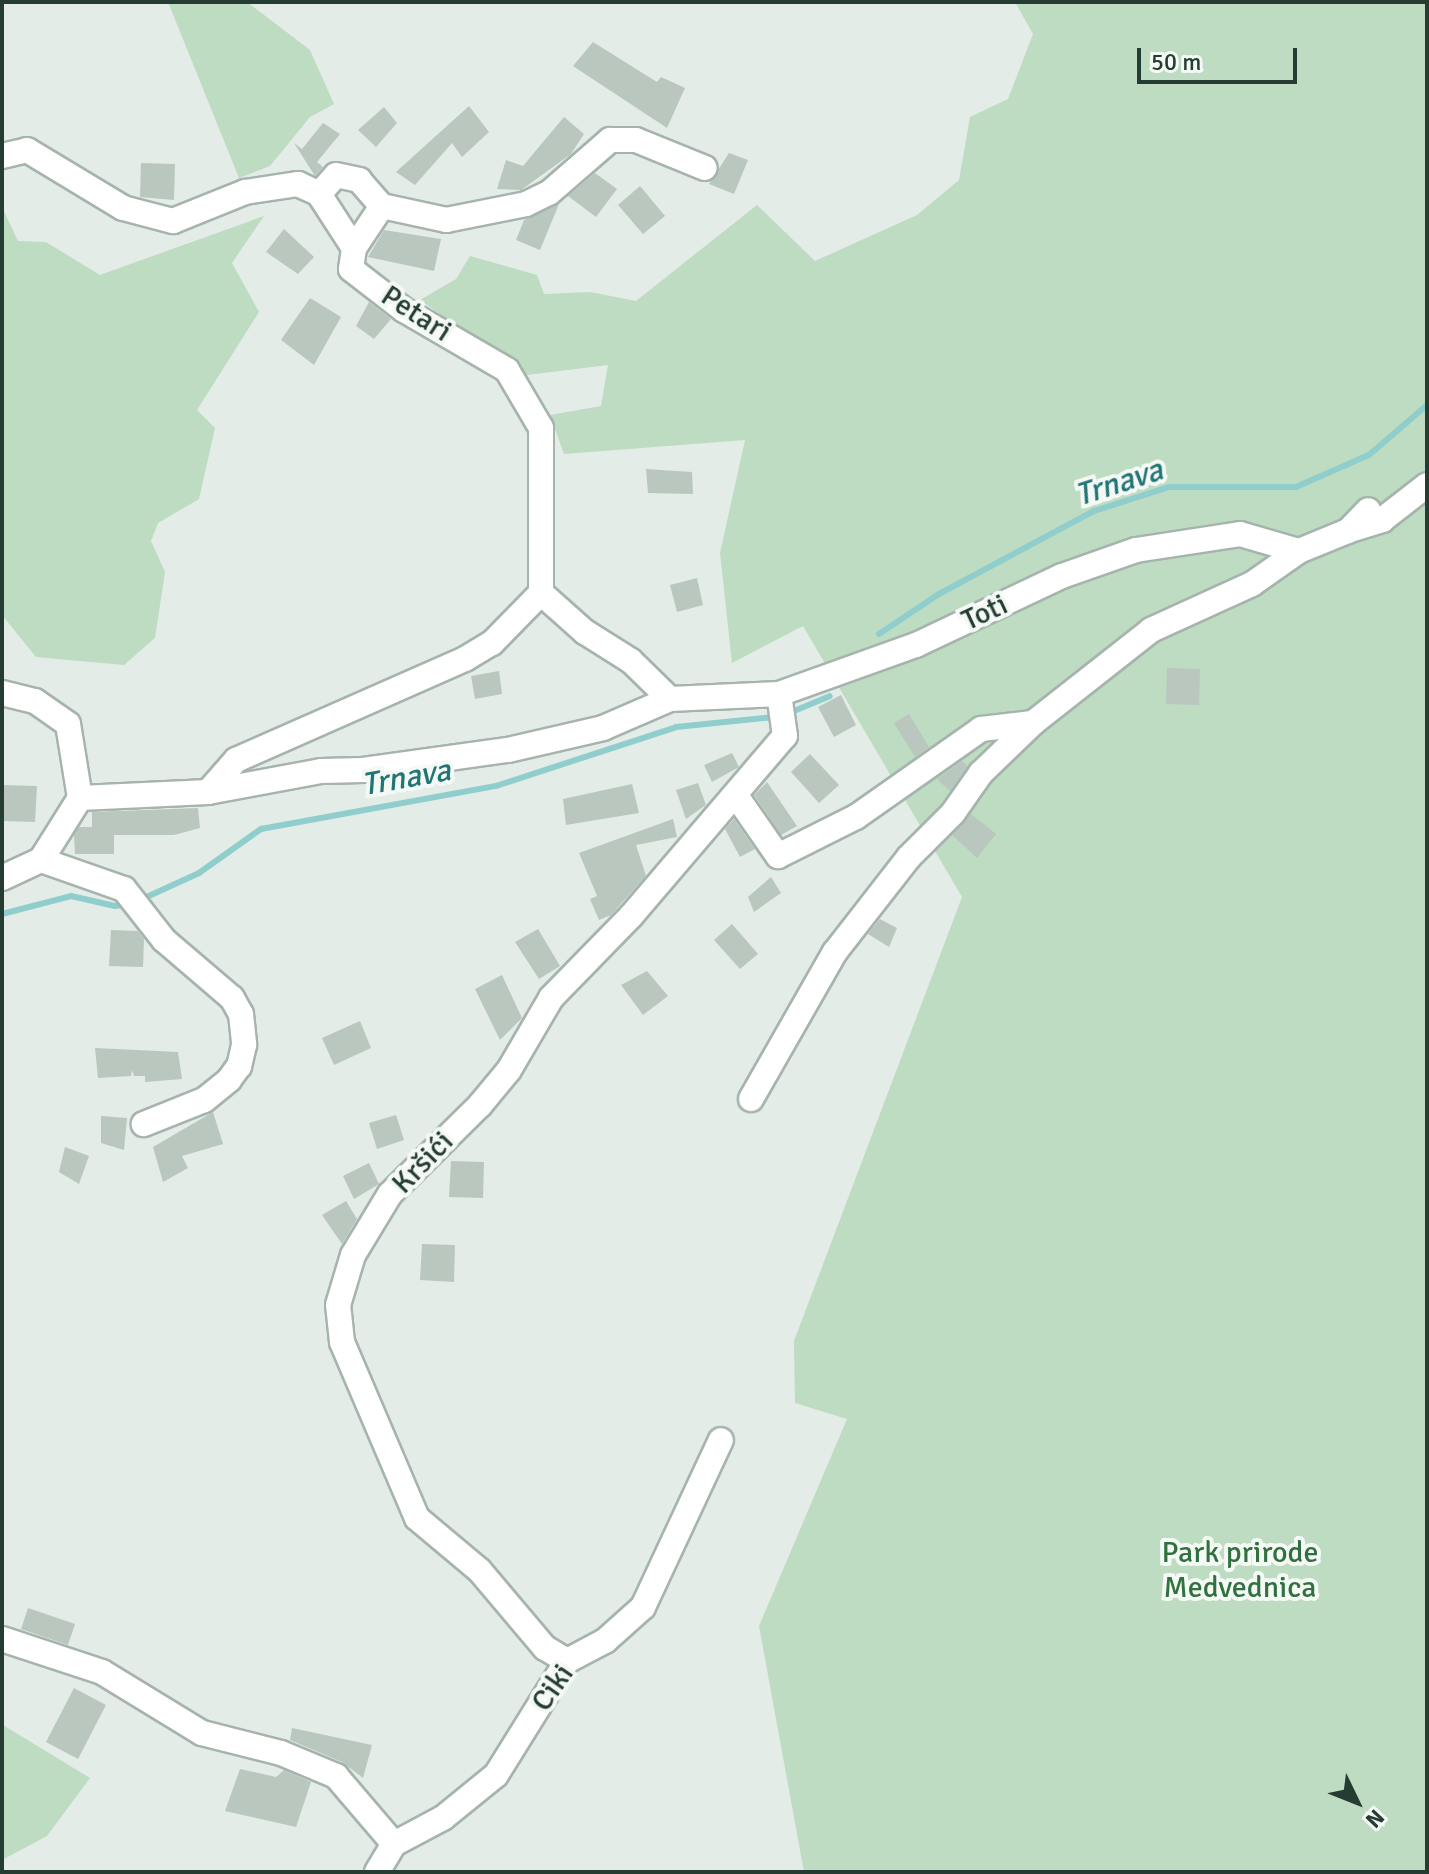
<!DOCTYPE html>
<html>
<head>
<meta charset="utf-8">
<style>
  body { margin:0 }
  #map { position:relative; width:1429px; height:1874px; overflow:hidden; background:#e3ece7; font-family:Signika,sans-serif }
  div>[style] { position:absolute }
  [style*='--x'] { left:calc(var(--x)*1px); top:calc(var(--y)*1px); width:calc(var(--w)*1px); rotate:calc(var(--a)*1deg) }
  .green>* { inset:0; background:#bddcc1 }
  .stream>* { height:6px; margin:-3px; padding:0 3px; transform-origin:3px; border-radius:3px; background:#8fcecd }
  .building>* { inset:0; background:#b9c7bf }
  .roads { filter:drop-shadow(2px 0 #a6b4ad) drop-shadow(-2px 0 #a6b4ad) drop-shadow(0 2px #a6b4ad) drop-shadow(0 -2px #a6b4ad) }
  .minor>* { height:24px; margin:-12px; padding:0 12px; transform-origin:12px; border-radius:12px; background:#fff }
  span { translate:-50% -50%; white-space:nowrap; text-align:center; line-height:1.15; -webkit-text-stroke:8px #f4f9f5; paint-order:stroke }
  .street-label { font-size:30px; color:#243c32 }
  .park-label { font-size:30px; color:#30713f }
  .water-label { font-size:32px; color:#217575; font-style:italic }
  .frame { position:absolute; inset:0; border:4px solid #243c32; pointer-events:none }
  .north { position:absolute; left:1317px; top:1762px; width:80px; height:80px; -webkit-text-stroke:6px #f4f9f5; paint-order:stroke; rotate:133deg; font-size:22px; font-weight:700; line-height:32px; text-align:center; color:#243c32 }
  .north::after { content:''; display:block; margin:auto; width:28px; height:36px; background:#243c32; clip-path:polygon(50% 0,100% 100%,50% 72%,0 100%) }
  .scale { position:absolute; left:1137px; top:48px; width:160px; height:36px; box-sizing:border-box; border:4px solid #243c32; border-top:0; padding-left:10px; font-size:24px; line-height:28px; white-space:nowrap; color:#243c32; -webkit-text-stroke:6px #f4f9f5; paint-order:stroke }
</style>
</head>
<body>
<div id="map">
  <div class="green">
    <i style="clip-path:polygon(168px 2px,247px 2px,310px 50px,334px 104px,310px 117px,270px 166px,239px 178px)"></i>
    <i style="clip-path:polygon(1015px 2px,1427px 2px,1427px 1872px,804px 1872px,759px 1626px,847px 1419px,795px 1403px,794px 1341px,962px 897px,803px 626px,732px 663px,720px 553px,745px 440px,564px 454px,550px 415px,601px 406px,608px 365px,527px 375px,420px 300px,456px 279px,470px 256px,537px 275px,544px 294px,590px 292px,636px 301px,757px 205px,815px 261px,917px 215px,959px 180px,970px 117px,1008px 99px,1033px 34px)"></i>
    <i style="clip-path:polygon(2px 207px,18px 241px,46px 242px,100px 275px,264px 216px,232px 263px,259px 312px,197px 410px,215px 428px,199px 499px,158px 523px,151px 541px,165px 572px,155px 638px,124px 665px,36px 657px,2px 615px)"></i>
    <i style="clip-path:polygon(3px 1725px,90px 1778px,47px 1836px,2px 1860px)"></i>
  </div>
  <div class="stream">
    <i style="--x:879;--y:634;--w:72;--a:-33.7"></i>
    <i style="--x:939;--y:594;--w:176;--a:-28.2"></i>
    <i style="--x:1094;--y:511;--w:79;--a:-17.7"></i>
    <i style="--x:1169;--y:487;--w:127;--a:0"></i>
    <i style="--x:1296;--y:487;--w:80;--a:-23.7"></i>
    <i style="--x:1369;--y:455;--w:77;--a:-40.8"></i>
    <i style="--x:789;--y:713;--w:44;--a:-22.5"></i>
    <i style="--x:140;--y:900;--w:65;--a:-24.6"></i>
    <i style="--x:199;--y:873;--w:76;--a:-35.4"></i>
    <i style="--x:261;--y:829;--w:239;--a:-10.4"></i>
    <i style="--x:496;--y:786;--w:189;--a:-18.1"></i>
    <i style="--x:676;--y:727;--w:100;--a:-5.8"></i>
    <i style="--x:2;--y:914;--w:71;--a:-14.6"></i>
    <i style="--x:71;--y:896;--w:45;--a:12.8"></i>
    <i style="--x:115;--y:906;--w:15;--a:-8"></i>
  </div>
  <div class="building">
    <i style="clip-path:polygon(593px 42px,657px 82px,661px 77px,685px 88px,667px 128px,573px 66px)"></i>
    <i style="clip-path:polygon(469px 106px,489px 132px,462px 157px,452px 143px,415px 185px,396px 172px)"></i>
    <i style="clip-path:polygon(384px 107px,397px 123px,376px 147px,358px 130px)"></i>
    <i style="clip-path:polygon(564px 117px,584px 134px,571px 154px,521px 190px,497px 189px,506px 160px,523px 166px)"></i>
    <i style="clip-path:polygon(323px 123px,340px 134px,317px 162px,323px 167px,315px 176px,294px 143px,302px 149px)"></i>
    <i style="clip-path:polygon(729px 153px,748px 160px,734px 194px,709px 184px)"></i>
    <i style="clip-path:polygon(141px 163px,175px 164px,174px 200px,140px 197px)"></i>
    <i style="clip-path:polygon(595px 173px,617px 189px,596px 217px,568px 196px)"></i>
    <i style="clip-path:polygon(640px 186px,665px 216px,643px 234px,618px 205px)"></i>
    <i style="clip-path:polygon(559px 204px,540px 250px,516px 240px,524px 220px)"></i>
    <i style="clip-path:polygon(284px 229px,314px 257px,298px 274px,266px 252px)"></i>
    <i style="clip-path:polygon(384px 230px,441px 239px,434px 271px,368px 257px)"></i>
    <i style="clip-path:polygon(310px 298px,341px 317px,314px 365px,281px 340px)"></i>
    <i style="clip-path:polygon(369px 302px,391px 319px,374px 339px,356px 326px)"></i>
    <i style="clip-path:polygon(646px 469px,692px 472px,693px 494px,648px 493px)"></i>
    <i style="clip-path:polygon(697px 578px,703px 605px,677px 612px,670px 585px)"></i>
    <i style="clip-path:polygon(1167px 668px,1200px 669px,1199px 705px,1166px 704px)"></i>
    <i style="clip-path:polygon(499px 671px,502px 694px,475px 699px,471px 676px)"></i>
    <i style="clip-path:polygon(841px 695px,856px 725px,834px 737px,818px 707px)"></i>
    <i style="clip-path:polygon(909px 714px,929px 747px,915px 757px,894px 723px)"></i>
    <i style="clip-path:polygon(732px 753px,739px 767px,712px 782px,704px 765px)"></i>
    <i style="clip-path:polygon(810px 754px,839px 785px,819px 803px,791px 772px)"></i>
    <i style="clip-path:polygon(962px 761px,968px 766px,950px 791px,937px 779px)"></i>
    <i style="clip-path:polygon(767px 782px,797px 826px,781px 835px,754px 795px)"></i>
    <i style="clip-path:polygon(698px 783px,706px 805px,686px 819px,676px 790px)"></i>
    <i style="clip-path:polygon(632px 784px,639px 813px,566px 825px,563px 799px)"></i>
    <i style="clip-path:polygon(3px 785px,37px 786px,35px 822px,2px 821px)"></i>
    <i style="clip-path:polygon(198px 808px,200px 828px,174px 835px,114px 835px,114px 854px,75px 854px,74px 835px,79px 827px,92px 827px,92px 812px)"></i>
    <i style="clip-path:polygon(971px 814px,996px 834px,977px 858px,952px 835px)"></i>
    <i style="clip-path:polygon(673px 819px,677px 837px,636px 845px,646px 876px,611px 915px,599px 920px,590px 899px,597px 896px,579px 853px)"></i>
    <i style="clip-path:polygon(734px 819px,755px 849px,740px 857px,725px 829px)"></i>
    <i style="clip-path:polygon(771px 877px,781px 893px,754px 912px,748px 897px)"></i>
    <i style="clip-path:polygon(880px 919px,897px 928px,889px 947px,868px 934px)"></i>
    <i style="clip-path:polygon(732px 924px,758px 954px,740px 969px,714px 940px)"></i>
    <i style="clip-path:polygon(538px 929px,560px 966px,539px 979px,515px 942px)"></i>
    <i style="clip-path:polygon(111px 930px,138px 931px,144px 939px,143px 967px,109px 966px)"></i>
    <i style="clip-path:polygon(647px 971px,668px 996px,643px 1015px,621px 985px)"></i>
    <i style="clip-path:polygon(502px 975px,522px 1018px,500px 1040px,475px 989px)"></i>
    <i style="clip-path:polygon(360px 1021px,371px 1048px,334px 1065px,322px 1038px)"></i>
    <i style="clip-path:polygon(95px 1048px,178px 1052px,182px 1079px,145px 1082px,145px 1076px,134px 1076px,132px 1070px,131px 1076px,98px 1078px)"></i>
    <i style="clip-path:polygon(213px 1112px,223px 1144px,182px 1156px,188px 1168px,163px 1182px,153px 1147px)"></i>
    <i style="clip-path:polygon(396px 1115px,404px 1140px,377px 1149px,369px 1123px)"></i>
    <i style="clip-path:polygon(101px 1116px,127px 1118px,124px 1150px,101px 1143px)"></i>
    <i style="clip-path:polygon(65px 1147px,89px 1156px,79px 1184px,59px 1172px)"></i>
    <i style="clip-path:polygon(451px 1161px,484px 1162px,483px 1198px,449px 1197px)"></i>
    <i style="clip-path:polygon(369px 1163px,379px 1184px,354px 1199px,343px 1176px)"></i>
    <i style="clip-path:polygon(346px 1201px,357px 1219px,342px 1244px,322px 1215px)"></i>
    <i style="clip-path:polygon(422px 1244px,455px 1245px,454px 1282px,420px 1280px)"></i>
    <i style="clip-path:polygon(28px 1608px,75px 1624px,68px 1645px,21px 1629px)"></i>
    <i style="clip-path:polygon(74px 1688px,106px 1705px,78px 1759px,46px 1742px)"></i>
    <i style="clip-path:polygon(292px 1728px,372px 1745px,363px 1778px,342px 1762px,290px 1740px)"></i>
    <i style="clip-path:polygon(240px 1769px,276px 1777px,284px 1770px,311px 1782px,296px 1827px,225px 1811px)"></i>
  </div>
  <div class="roads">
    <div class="minor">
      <i style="--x:2;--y:156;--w:26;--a:-13"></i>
      <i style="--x:27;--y:150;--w:112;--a:31.1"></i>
      <i style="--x:123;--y:208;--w:52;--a:14.6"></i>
      <i style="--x:173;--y:221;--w:78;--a:-21.9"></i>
      <i style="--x:245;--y:192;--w:54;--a:-8.6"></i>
      <i style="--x:298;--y:184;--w:23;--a:25"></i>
      <i style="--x:319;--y:194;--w:64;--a:57.1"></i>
      <i style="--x:354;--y:248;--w:21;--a:98"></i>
      <i style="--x:351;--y:269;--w:67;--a:37.7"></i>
      <i style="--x:404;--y:310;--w:119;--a:30.2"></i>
      <i style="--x:507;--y:370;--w:67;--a:59.6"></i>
      <i style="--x:541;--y:428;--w:165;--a:90"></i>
      <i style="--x:541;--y:593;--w:59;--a:41.6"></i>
      <i style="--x:585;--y:632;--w:54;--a:32.2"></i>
      <i style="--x:631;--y:661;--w:54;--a:44.3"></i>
      <i style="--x:319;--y:194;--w:25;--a:-48"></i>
      <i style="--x:336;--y:175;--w:24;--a:12"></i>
      <i style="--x:359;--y:180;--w:35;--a:49"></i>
      <i style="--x:354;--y:248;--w:50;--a:-56.3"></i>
      <i style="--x:382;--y:206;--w:66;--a:12.3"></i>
      <i style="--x:446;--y:220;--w:82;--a:-11.3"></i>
      <i style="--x:526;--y:204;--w:25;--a:-26"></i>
      <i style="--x:549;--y:193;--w:81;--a:-41"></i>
      <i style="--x:610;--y:140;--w:26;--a:0"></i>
      <i style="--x:636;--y:140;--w:74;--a:22.1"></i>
      <i style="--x:1350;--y:530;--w:34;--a:-17"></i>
      <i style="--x:1382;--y:520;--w:57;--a:-37.9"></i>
      <i style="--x:2;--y:693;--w:34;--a:14"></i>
      <i style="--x:35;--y:701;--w:40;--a:34.9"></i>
      <i style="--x:68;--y:724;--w:75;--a:80.8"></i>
      <i style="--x:208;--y:792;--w:43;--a:-48.8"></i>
      <i style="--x:236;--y:760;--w:250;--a:-23.8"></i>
      <i style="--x:465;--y:659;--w:31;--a:-31"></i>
      <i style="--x:492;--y:643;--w:70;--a:-45.6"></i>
      <i style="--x:737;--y:797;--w:72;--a:55.2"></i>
      <i style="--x:778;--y:856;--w:87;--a:-26.6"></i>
      <i style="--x:856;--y:817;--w:153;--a:-35.1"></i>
      <i style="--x:981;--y:729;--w:52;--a:-6.6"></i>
      <i style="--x:1033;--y:723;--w:150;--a:-38.2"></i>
      <i style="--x:1151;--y:630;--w:111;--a:-24.5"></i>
      <i style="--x:1252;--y:584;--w:57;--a:-35.1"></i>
      <i style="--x:1299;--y:551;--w:53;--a:-22.2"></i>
      <i style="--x:1348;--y:531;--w:29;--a:-46"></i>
      <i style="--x:41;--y:860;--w:88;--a:19.3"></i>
      <i style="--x:124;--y:889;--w:65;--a:51.9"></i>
      <i style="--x:164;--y:940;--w:89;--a:40.5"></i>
      <i style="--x:232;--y:998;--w:18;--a:61"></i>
      <i style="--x:241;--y:1014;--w:31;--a:84"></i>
      <i style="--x:244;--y:1045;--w:22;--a:103"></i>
      <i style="--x:239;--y:1066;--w:17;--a:126"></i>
      <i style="--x:229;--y:1080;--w:32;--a:141"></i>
      <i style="--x:204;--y:1100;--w:65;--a:158.2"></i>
      <i style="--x:2;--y:878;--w:43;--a:-24.8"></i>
      <i style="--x:41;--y:860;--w:73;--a:-57.8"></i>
      <i style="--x:80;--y:798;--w:128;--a:-2.7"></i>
      <i style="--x:208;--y:792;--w:115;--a:-10.5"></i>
      <i style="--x:321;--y:771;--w:42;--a:-1.4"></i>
      <i style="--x:363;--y:770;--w:146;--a:-7.9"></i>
      <i style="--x:508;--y:750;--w:98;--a:-13"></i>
      <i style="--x:603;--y:728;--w:73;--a:-23.4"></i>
      <i style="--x:670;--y:699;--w:109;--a:-2.6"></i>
      <i style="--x:779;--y:694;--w:145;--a:-19.7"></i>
      <i style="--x:916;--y:645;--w:161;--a:-25.3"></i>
      <i style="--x:1062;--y:576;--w:78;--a:-19.4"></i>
      <i style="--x:1136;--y:550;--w:105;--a:-8.7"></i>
      <i style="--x:1240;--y:534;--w:61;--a:16.1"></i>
      <i style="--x:751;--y:1099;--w:169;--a:-60.3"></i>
      <i style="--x:835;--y:952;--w:120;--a:-52.1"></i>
      <i style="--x:909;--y:857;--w:62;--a:-45"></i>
      <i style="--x:953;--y:813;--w:49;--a:-55"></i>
      <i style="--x:981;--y:773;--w:72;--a:-43.9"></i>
      <i style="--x:2;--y:1639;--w:105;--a:18.3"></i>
      <i style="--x:102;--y:1672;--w:117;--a:31.4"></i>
      <i style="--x:202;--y:1733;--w:81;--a:14.2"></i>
      <i style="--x:281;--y:1753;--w:60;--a:22.7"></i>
      <i style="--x:336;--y:1776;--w:89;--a:49.5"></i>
      <i style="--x:567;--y:1661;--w:26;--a:-149"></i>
      <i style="--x:545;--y:1648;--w:102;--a:-130.2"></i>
      <i style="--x:479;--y:1570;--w:81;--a:-140"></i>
      <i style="--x:417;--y:1518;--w:191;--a:-113.1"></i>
      <i style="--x:342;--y:1342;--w:37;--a:-96"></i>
      <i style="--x:338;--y:1305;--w:52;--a:-73.3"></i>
      <i style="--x:353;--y:1255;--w:71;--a:-58.8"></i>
      <i style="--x:390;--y:1194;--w:127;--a:-44.7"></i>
      <i style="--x:480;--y:1105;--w:45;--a:-50.4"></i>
      <i style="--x:509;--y:1070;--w:83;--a:-59.7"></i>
      <i style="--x:551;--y:998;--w:115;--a:-45.7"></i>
      <i style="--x:631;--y:916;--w:237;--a:-49.5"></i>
      <i style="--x:785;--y:736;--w:42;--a:-98.1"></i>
      <i style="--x:377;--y:1872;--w:33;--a:-59"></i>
      <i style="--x:394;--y:1844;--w:55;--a:-28"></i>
      <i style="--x:443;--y:1818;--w:68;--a:-39.1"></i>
      <i style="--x:496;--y:1775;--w:134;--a:-58.1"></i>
      <i style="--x:567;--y:1661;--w:43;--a:-27.8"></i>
      <i style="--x:605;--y:1641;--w:51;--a:-41.8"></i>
      <i style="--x:643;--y:1607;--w:184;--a:-65"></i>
    </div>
  </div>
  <div class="street-label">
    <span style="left:416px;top:314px;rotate:33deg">Petari</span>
    <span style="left:985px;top:613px;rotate:-25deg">Toti</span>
    <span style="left:423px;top:1163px;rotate:-46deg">Kršići</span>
    <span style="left:553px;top:1688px;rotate:-55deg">Ciki</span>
  </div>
  <div class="park-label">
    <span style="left:1240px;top:1570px">Park prirode<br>Medvednica</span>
  </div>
  <div class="water-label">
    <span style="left:1119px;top:483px;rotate:-18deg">Trnava</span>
    <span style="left:406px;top:778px;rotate:-10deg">Trnava</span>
  </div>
  <div class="frame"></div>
  <div class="north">N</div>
  <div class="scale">50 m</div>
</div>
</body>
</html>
